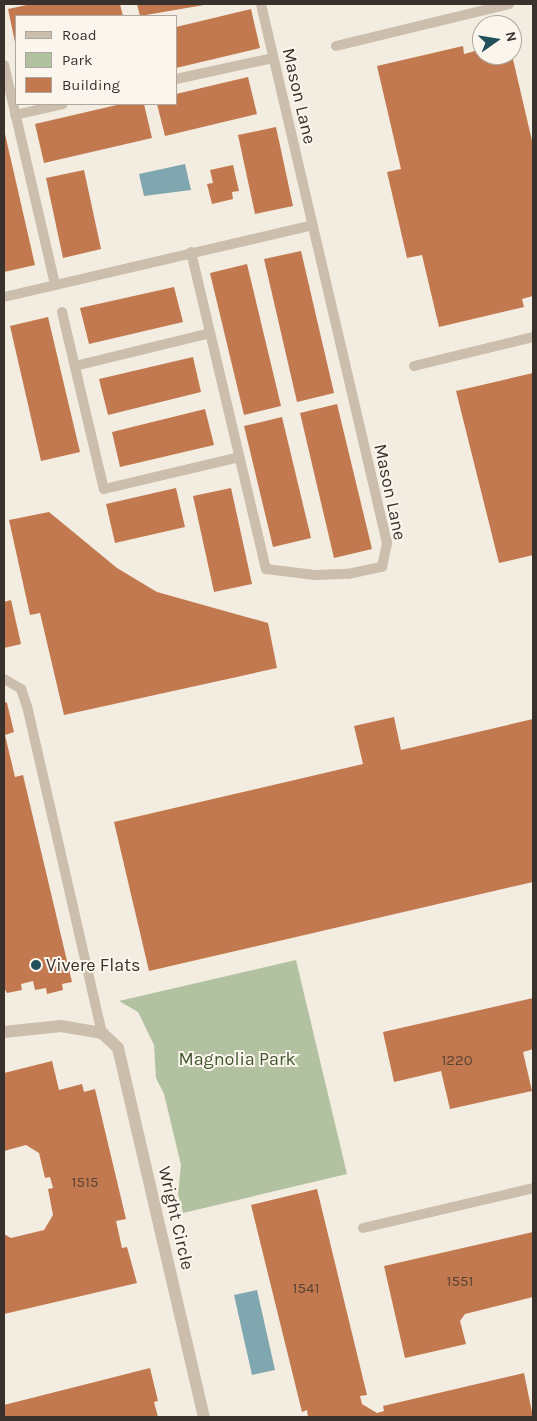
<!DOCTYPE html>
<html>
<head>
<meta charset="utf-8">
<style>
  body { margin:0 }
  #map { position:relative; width:537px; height:1421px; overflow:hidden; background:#f3ece0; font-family:Karla,sans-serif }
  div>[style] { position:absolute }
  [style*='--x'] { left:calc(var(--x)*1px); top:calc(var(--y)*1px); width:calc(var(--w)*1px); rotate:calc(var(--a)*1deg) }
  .green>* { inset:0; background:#b2c2a0 }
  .water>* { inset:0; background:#80a7af }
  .building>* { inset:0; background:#c2794f }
  .service>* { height:10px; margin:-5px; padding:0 5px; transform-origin:5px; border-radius:5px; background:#cbbeac }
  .minor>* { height:12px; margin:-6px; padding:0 6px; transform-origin:6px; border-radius:6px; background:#cbbeac }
  .dots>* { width:14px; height:14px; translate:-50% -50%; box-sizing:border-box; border:2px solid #faf6ed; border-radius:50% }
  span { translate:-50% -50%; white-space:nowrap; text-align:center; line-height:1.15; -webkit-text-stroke:4px #faf6ed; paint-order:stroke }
  .number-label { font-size:15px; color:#5b4334 }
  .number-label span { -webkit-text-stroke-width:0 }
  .street-label { font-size:18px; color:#39312b }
  .poi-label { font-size:18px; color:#39312b }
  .left { translate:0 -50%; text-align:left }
  .park-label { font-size:18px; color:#43572f }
  .frame { position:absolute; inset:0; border:5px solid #39312b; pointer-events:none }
  .legend { position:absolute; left:15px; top:15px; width:162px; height:90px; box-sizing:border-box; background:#faf6ed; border:1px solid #ada79f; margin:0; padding:6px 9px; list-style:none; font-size:15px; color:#39312b }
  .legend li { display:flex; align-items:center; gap:10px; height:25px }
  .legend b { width:25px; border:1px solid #ada79f }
  .north { position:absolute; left:472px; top:15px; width:50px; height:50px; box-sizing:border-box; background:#faf6ed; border:1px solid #ada79f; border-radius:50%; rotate:77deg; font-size:14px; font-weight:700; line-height:20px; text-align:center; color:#39312b }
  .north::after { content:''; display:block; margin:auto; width:18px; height:22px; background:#214f5a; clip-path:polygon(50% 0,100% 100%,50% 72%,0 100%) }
</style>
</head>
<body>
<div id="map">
  <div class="green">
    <i style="clip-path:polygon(296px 960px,347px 1174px,183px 1213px,178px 1194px,181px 1165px,164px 1094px,156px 1078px,154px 1045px,138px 1012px,119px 1001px)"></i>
  </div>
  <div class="water">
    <i style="clip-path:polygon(185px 164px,191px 190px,144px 196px,139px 174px)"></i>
    <i style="clip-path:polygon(257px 1290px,275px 1370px,252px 1375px,234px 1295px)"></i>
  </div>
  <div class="building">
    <i style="clip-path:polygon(31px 4px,120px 4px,123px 16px,16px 16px,15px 42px,8px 9px)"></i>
    <i style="clip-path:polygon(137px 4px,204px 4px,204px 5px,140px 16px)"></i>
    <i style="clip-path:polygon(251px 9px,260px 48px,176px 68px,176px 27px)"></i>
    <i style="clip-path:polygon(463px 46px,464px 54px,482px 49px,482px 55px,512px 55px,533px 145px,533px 296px,522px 299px,524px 307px,439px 327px,422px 255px,407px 258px,387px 172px,401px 169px,377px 66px)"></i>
    <i style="clip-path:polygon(248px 77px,257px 114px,165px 136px,157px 104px,176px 104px,176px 94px)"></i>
    <i style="clip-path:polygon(121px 104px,144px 104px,152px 138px,44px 163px,35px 124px)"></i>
    <i style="clip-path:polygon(276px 127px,293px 206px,255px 214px,238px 135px)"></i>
    <i style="clip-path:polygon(5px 134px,35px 265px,4px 272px,4px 135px)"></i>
    <i style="clip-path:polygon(233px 165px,239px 191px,232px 192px,233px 199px,212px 204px,207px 184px,213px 183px,210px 170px)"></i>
    <i style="clip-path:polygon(84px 170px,101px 249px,63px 258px,46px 178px)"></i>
    <i style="clip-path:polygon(301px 251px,334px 393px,297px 402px,264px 259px)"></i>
    <i style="clip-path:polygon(247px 264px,281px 406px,244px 415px,210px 273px)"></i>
    <i style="clip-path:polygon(174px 287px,183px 322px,89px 344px,80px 308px)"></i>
    <i style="clip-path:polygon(48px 317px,80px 452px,41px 461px,10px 326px)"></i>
    <i style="clip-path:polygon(193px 357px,201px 392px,108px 415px,99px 379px)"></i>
    <i style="clip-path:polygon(533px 373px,533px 555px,499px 563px,456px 391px)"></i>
    <i style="clip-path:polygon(337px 404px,372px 549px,334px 558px,300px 413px)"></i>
    <i style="clip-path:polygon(205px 409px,214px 445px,120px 467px,112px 432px)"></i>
    <i style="clip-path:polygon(282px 417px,311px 538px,273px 547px,244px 426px)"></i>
    <i style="clip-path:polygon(176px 488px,185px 527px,115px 543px,106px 504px)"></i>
    <i style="clip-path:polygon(231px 488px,252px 584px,214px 592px,193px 496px)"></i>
    <i style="clip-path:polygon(49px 512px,117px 568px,157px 592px,268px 623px,277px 668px,64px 715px,40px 613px,30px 615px,9px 520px)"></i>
    <i style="clip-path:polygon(11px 600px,21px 644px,4px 648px,4px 602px)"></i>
    <i style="clip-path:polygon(4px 701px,7px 703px,14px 732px,5px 735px,15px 777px,23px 775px,72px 982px,62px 984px,63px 990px,47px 994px,46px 988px,35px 990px,33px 981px,21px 984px,22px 990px,7px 993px,4px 988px)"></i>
    <i style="clip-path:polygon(394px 717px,401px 750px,533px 719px,533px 882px,149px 971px,114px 822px,363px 764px,354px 726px)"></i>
    <i style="clip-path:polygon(533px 998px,533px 1049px,523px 1052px,532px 1091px,450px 1109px,441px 1071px,394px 1082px,383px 1032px)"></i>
    <i style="clip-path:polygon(52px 1061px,59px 1090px,82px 1084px,84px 1092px,95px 1089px,126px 1219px,116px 1221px,122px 1248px,127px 1247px,137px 1283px,4px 1314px,4px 1234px,11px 1238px,44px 1230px,53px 1215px,48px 1189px,53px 1188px,50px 1177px,45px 1178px,39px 1153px,26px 1145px,4px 1151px,4px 1073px)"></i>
    <i style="clip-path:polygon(317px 1189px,367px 1395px,360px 1396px,362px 1404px,377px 1413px,384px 1411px,383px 1406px,524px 1373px,533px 1417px,308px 1417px,307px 1410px,302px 1412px,251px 1205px)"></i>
    <i style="clip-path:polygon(533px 1232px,533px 1297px,465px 1314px,460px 1321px,466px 1344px,405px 1358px,384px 1266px)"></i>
    <i style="clip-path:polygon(150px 1368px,158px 1401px,154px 1402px,158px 1417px,4px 1417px,4px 1405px)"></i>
  </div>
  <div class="service">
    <i style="--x:336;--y:46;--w:178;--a:-13.6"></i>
    <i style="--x:4;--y:65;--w:226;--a:76.9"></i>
    <i style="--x:176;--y:79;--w:99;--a:-12.2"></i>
    <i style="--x:15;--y:115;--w:49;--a:-12.9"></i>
    <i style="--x:191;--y:252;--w:326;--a:76.7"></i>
    <i style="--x:266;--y:569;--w:49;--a:7"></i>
    <i style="--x:315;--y:575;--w:33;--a:-2"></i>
    <i style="--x:348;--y:574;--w:35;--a:-12"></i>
    <i style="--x:382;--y:567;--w:25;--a:-78"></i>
    <i style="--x:387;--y:543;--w:554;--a:-103.16"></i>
    <i style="--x:4;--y:297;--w:317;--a:-13.1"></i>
    <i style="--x:62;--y:312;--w:182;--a:76.7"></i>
    <i style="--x:104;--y:489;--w:139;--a:-13.3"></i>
    <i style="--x:75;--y:366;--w:139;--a:-13.7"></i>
    <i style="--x:414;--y:366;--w:122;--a:-13.7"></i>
    <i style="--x:4;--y:679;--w:20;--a:30"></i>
    <i style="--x:21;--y:689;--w:18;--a:71"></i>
    <i style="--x:27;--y:706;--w:335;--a:77.1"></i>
    <i style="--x:363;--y:1228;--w:175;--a:-13.2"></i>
  </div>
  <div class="minor">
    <i style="--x:4;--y:1032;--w:57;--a:-6"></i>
    <i style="--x:61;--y:1026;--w:42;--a:9.7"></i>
    <i style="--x:102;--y:1033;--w:22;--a:43"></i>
    <i style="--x:118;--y:1048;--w:379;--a:76.9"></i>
  </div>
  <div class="dots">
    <i style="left:36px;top:965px;background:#214f5a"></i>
  </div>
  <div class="number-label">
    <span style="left:457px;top:1061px">1220</span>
    <span style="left:85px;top:1183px">1515</span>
    <span style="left:460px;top:1282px">1551</span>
    <span style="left:306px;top:1289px">1541</span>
  </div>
  <div class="street-label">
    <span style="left:299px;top:96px;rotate:77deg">Mason Lane</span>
    <span style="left:390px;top:492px;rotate:78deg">Mason Lane</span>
    <span style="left:176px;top:1218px;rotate:77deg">Wright Circle</span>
  </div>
  <div class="poi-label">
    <span class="left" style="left:46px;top:965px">Vivere Flats</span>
  </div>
  <div class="park-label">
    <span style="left:237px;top:1059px">Magnolia Park</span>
  </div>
  <div class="frame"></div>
  <ul class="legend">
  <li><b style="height:6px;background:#cbbeac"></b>Road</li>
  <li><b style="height:14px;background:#b2c2a0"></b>Park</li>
  <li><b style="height:14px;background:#c2794f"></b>Building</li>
  </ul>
  <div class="north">N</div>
</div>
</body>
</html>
